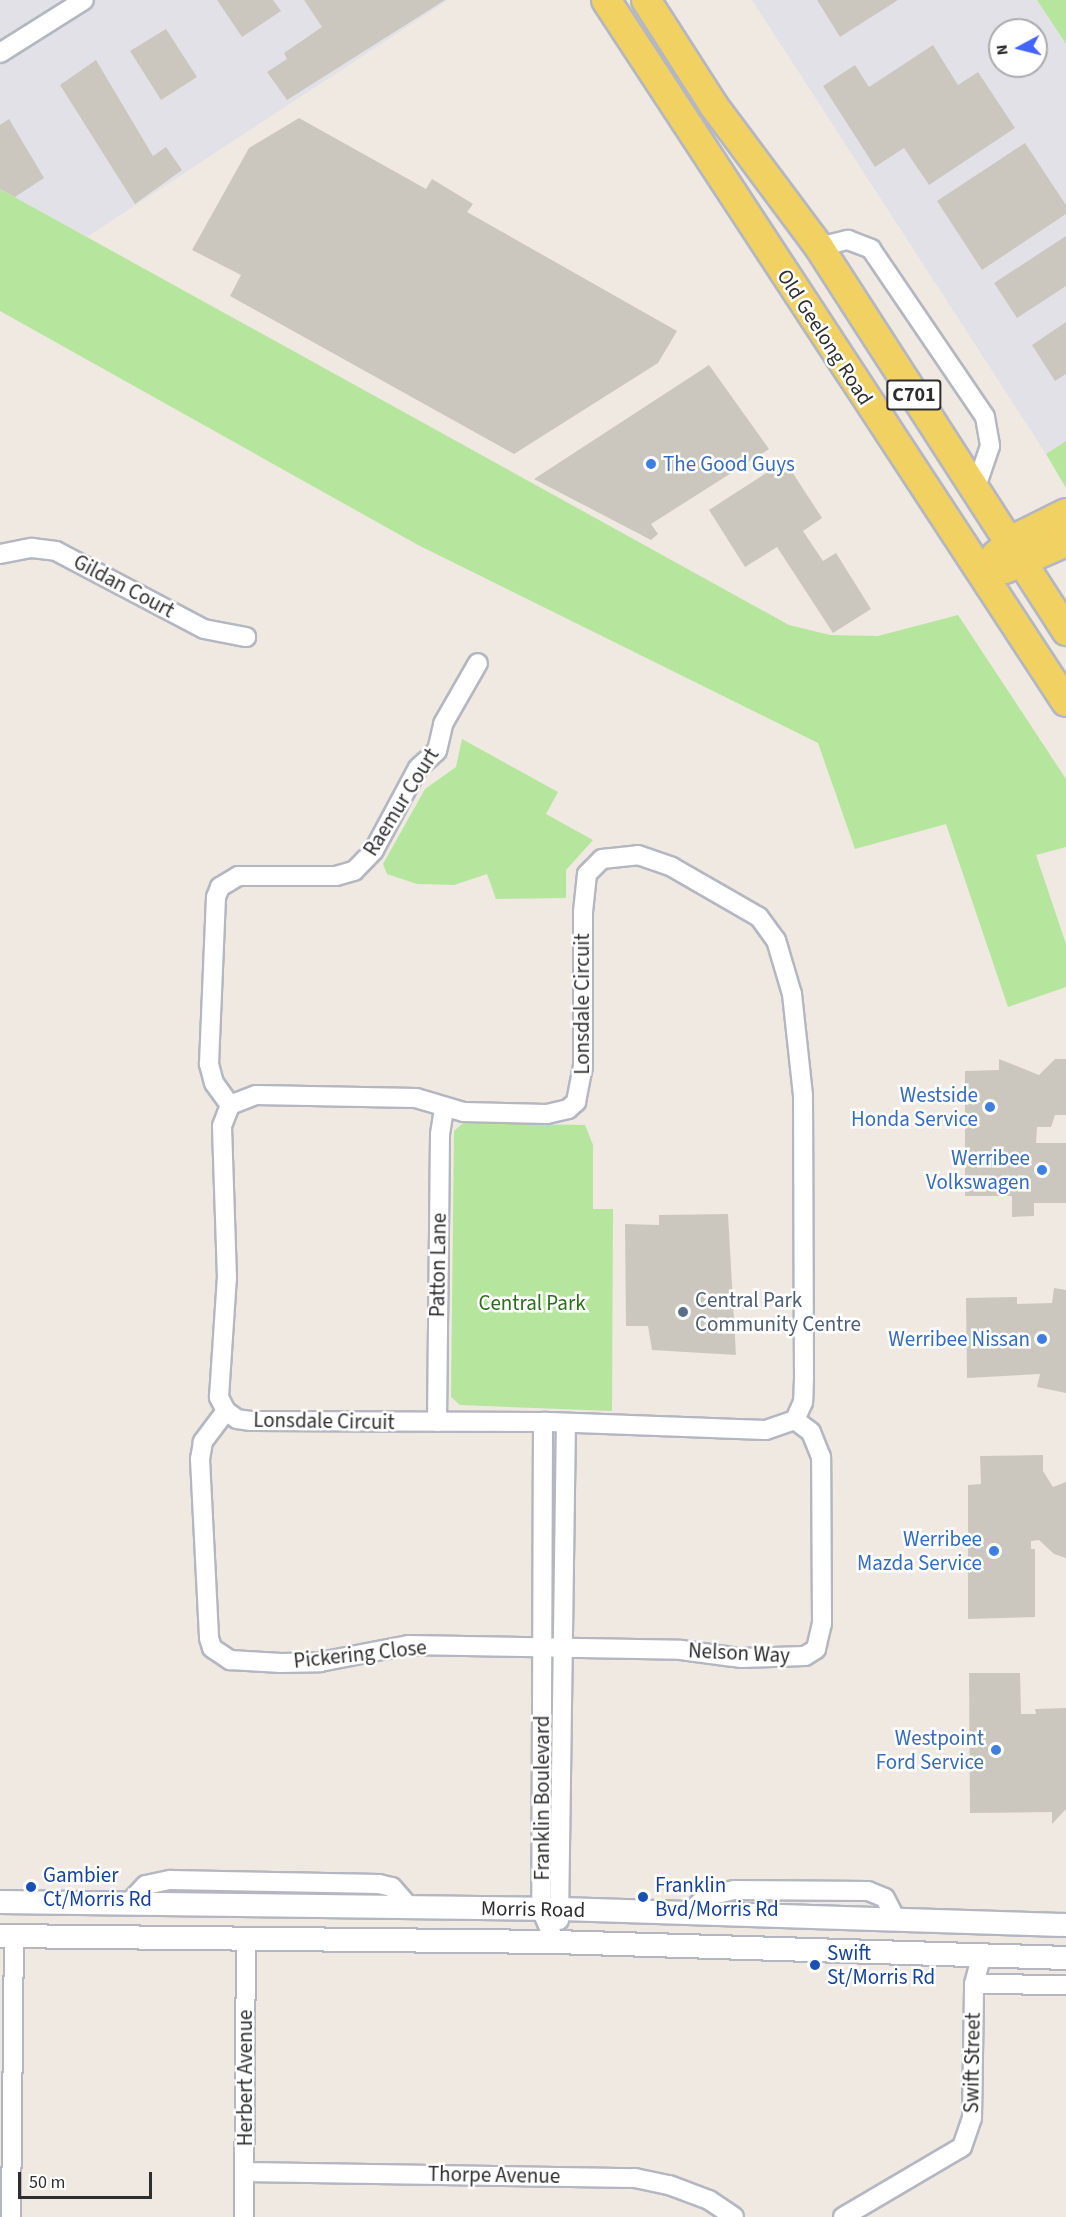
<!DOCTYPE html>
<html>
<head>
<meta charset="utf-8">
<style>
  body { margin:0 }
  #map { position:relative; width:1066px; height:2217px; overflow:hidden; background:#efe9e1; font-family:"Source Sans 3",sans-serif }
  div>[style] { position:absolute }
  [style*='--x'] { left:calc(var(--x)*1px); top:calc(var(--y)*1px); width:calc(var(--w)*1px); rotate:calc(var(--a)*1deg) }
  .industrial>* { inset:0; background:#e3e1e8 }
  .green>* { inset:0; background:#b6e59e }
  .building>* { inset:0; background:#cbc7bf }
  .roads { filter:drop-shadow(2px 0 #b4b7c1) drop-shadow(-2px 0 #b4b7c1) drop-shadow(0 2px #b4b7c1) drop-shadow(0 -2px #b4b7c1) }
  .minor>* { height:18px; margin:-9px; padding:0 9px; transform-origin:9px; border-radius:9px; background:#fff }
  .tertiary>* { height:22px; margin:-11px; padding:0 11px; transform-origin:11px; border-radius:11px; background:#fff }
  .primary>* { height:28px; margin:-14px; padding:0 14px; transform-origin:14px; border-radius:14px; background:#f2d163 }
  .dots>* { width:16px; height:16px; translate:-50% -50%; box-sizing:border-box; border:3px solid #fff; border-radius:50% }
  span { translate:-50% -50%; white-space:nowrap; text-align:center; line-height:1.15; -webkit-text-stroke:5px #fff; paint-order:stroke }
  .shield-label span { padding:2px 4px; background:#fff; border:2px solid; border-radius:4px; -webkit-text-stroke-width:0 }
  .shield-label { font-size:20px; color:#2e2e2e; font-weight:700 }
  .street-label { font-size:21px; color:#2e2e2e }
  .shop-label { font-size:21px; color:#366cbe }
  .left { translate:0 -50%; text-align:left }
  .right { translate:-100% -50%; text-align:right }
  .service-label { font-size:21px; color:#4e5e75 }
  .park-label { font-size:21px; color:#2c6e1b }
  .transit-label { font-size:21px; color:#164399 }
  .north { position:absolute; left:988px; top:18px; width:60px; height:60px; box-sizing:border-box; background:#fff; border:2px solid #ababab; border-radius:50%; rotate:263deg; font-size:16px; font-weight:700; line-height:24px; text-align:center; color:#2e2e2e }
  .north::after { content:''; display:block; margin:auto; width:21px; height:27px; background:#4264fb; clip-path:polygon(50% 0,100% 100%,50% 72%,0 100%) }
  .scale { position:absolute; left:18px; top:2172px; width:134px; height:27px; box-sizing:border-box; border:3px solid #2e2e2e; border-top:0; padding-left:8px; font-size:18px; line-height:21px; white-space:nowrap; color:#2e2e2e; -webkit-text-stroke:4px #fff; paint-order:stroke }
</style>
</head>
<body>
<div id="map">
  <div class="industrial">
    <i style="clip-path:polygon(0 0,448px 0,87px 237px,0 189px)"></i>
    <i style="clip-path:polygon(evenodd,752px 0,1037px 0,1066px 44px,1066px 441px,1046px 454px,752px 0,1000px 30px,1036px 30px,1036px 66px,1000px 66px,1000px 30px)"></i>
  </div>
  <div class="green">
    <i style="clip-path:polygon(1037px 0,1066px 0,1066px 44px)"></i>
    <i style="clip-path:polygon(0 189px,789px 625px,830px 635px,878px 636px,958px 615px,1066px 779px,1066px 847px,1036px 855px,1066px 944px,1066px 987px,1008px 1007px,946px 824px,855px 849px,818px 743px,418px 545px,0 311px)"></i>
    <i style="clip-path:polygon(1066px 441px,1066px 488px,1046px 454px)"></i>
    <i style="clip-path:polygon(462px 739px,558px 792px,546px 814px,593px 840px,566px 870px,566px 898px,496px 899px,487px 874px,454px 885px,417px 884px,387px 874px,383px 864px,425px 789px,456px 767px)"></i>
    <i style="clip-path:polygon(463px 1123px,585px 1125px,593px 1145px,593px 1209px,613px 1209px,612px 1411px,460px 1405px,451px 1397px,454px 1131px)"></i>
  </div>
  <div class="building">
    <i style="clip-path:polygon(217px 0,273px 0,281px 11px,242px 37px)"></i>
    <i style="clip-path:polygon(304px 0,445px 0,287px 100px,267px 72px,287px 59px,284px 53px,322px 27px)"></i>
    <i style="clip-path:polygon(817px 0,898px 0,840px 37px)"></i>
    <i style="clip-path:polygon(166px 29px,197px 77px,161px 100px,130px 51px)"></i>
    <i style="clip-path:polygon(933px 45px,958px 85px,978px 72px,1015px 128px,929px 185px,904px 148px,875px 167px,823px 86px,855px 65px,869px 87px)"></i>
    <i style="clip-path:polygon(96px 60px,153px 156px,166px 147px,182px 170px,135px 204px,60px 85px)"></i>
    <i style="clip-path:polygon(299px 118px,426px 189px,432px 179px,473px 204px,467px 212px,677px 331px,658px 363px,514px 454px,230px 296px,241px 275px,192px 250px,249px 148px)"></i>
    <i style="clip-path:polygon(9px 119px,44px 178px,15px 197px,0 189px,0 125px)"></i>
    <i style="clip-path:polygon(1025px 143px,1066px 205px,1066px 214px,982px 270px,937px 201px)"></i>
    <i style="clip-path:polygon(1066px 236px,1066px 286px,1017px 318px,994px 283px)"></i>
    <i style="clip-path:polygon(1066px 322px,1066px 374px,1055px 381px,1032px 345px)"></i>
    <i style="clip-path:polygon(709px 365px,769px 449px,651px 524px,658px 534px,651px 540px,534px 479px)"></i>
    <i style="clip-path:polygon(785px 461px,822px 518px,803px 531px,823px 561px,836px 553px,871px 609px,833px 633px,777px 547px,745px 567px,709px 510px)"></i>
    <i style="clip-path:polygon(999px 1059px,1039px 1075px,1055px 1059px,1066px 1059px,1066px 1115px,1055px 1115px,1051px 1127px,1037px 1127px,1036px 1143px,1066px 1143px,1066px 1203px,1034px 1203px,1034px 1216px,1012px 1217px,1012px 1196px,965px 1196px,965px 1071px,999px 1070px)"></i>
    <i style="clip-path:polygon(728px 1214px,736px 1355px,652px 1350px,648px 1326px,626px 1326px,625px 1224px,659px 1225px,659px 1215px)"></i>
    <i style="clip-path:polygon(1054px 1288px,1066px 1290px,1066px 1393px,1037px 1387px,1040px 1374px,967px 1378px,966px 1298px,1017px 1297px,1017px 1304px,1052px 1303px)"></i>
    <i style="clip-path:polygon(1043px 1455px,1043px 1471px,1053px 1487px,1066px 1482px,1066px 1558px,1054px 1554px,1039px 1540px,1031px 1541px,1031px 1549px,1035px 1549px,1035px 1617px,968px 1619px,968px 1485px,981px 1484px,980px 1456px)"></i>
    <i style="clip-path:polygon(969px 1673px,1020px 1673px,1021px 1714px,1036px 1714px,1035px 1709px,1066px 1708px,1066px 1809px,1052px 1824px,1052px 1812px,970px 1813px)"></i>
  </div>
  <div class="roads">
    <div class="minor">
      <i style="--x:0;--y:53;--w:99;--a:-32.2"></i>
      <i style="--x:819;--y:247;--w:30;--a:-14"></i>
      <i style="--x:848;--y:240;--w:25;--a:21"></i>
      <i style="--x:871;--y:249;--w:203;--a:55.8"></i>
      <i style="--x:985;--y:417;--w:29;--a:80"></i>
      <i style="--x:990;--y:446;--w:46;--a:108.8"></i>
      <i style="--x:0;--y:554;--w:33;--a:-11"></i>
      <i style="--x:32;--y:548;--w:24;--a:7"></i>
      <i style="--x:56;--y:551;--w:167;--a:27.8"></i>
      <i style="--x:204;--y:629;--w:43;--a:10.8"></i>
      <i style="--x:638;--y:855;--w:36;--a:19"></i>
      <i style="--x:672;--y:867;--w:100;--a:29.9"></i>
      <i style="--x:759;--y:917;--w:29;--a:54"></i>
      <i style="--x:776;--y:940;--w:56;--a:73.5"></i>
      <i style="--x:792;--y:994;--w:102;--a:83.8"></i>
      <i style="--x:803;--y:1095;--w:283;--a:89.8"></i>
      <i style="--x:804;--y:1378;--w:24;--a:92"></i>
      <i style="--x:803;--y:1402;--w:20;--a:114"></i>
      <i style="--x:795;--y:1420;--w:31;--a:161"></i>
      <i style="--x:766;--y:1430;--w:223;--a:-177.9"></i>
      <i style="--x:543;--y:1422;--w:292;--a:-179.8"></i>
      <i style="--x:251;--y:1421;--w:14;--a:-172"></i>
      <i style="--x:237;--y:1419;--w:14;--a:-144"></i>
      <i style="--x:226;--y:1411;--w:16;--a:-117"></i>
      <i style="--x:219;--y:1397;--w:119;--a:-86.2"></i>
      <i style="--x:227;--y:1278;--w:152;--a:-91.9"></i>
      <i style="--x:222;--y:1126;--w:22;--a:-69"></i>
      <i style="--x:230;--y:1105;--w:28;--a:-21"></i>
      <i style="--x:256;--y:1095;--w:160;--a:1.1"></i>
      <i style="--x:416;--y:1098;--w:50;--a:16.3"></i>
      <i style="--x:464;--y:1112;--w:83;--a:1.4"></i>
      <i style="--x:547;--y:1114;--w:22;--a:-13"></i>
      <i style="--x:568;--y:1109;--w:11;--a:-41"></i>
      <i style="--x:576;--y:1102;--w:36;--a:-79"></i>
      <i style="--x:583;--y:1067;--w:155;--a:-90"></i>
      <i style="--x:583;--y:912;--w:38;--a:-84"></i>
      <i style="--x:587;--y:874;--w:21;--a:-45"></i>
      <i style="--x:602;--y:859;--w:36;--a:-6"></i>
      <i style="--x:230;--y:1105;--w:27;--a:-126"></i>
      <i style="--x:214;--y:1083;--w:20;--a:-105"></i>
      <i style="--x:209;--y:1064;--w:167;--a:-87.6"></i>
      <i style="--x:216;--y:897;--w:11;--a:-68"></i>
      <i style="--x:220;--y:887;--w:21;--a:-31"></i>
      <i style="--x:238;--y:876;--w:98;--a:0"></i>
      <i style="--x:336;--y:876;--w:19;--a:-16"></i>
      <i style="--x:354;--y:871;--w:29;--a:-46"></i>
      <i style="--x:374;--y:850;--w:93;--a:-61.8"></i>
      <i style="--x:418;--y:768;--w:25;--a:-42"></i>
      <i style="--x:437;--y:751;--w:28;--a:-77"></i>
      <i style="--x:443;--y:724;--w:70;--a:-60.2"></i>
      <i style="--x:226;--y:1411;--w:39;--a:127"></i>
      <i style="--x:203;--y:1442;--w:17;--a:100"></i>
      <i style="--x:200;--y:1459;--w:179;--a:87.1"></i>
      <i style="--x:209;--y:1638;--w:10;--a:73"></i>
      <i style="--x:212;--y:1648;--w:22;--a:34"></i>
      <i style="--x:230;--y:1660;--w:51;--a:3.4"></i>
      <i style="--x:281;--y:1663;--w:39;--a:-1"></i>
      <i style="--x:320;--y:1662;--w:90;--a:-10.9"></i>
      <i style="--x:408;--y:1645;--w:273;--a:1"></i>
      <i style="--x:681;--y:1650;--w:61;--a:7.6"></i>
      <i style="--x:741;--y:1658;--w:64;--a:-1.8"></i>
      <i style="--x:805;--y:1656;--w:13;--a:-32"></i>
      <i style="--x:816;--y:1649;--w:26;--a:-77"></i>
      <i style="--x:822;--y:1624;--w:167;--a:-90.3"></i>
      <i style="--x:821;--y:1457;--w:27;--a:-112"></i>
      <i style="--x:811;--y:1432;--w:20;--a:-143"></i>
      <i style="--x:437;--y:1422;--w:288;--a:-89.4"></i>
      <i style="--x:440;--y:1134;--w:25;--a:-81"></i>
      <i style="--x:543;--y:1422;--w:487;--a:90.2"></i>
      <i style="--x:541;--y:1909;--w:36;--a:67"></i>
      <i style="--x:128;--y:1904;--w:26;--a:-47"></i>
      <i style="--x:146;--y:1885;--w:25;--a:-12"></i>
      <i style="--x:170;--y:1880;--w:209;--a:1.1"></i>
      <i style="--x:379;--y:1884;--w:13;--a:13"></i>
      <i style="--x:392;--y:1887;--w:28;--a:49"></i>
      <i style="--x:689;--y:1912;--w:25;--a:-40"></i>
      <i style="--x:708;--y:1896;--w:27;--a:-13"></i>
      <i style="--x:734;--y:1890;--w:134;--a:0.4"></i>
      <i style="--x:868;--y:1891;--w:18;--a:22"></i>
      <i style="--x:885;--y:1898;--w:22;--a:63"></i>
      <i style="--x:559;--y:1920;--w:495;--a:-89.2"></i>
      <i style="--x:974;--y:1984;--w:92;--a:0.6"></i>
      <i style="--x:245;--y:2172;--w:390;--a:0.9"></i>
      <i style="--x:635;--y:2178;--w:35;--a:12"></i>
      <i style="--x:669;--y:2185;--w:43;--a:20.6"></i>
      <i style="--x:709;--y:2200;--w:30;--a:34"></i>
      <i style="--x:11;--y:2217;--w:281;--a:-89.4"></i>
      <i style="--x:244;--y:2217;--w:277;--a:-89.6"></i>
      <i style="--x:843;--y:2217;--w:138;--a:-30.5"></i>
      <i style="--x:962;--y:2147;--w:31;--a:-71"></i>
      <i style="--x:972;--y:2118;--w:134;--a:-89.1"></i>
      <i style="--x:974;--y:1984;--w:28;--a:-75"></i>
    </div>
    <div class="tertiary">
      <i style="--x:0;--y:1902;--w:562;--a:0.71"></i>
      <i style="--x:562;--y:1909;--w:504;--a:1.82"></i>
      <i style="--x:0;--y:1936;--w:555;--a:0.62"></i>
      <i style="--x:555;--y:1942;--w:511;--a:1.79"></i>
    </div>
    <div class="primary">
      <i style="--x:606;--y:0;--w:839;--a:56.76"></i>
      <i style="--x:646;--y:0;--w:126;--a:57.3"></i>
      <i style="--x:714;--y:106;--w:176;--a:53.3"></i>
      <i style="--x:819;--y:247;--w:457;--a:57.2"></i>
      <i style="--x:996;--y:555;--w:35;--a:-37"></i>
      <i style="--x:1024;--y:534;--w:47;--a:-26.6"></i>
      <i style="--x:1005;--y:569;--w:67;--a:-23.9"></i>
    </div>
  </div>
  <div class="dots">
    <i style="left:651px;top:464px;background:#3f7fe0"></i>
    <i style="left:990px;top:1107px;background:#3f7fe0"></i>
    <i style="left:1042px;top:1170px;background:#3f7fe0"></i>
    <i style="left:683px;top:1312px;background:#5c6f8a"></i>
    <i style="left:1042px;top:1339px;background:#3f7fe0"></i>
    <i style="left:994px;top:1551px;background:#3f7fe0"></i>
    <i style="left:996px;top:1750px;background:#3f7fe0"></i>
    <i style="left:31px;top:1887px;background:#1a4fb4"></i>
    <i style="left:643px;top:1897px;background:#1a4fb4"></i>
    <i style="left:815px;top:1965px;background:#1a4fb4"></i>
  </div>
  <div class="shield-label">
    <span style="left:914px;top:395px">C701</span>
  </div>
  <div class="street-label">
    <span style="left:825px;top:337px;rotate:57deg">Old Geelong Road</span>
    <span style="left:124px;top:586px;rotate:28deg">Gildan Court</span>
    <span style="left:401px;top:802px;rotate:-58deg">Raemur Court</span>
    <span style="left:582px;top:1004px;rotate:-90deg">Lonsdale Circuit</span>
    <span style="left:438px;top:1265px;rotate:-89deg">Patton Lane</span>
    <span style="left:324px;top:1421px;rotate:1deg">Lonsdale Circuit</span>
    <span style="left:739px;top:1653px;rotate:3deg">Nelson Way</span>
    <span style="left:360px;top:1654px;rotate:-6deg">Pickering Close</span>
    <span style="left:542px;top:1798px;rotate:-90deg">Franklin Boulevard</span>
    <span style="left:533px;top:1909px;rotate:1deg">Morris Road</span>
    <span style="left:972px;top:2063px;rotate:-89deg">Swift Street</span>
    <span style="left:245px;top:2078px;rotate:-90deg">Herbert Avenue</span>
    <span style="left:494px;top:2175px;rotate:1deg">Thorpe Avenue</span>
  </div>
  <div class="shop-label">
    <span class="left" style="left:663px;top:464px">The Good Guys</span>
    <span class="right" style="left:978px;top:1107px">Westside<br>Honda Service</span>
    <span class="right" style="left:1030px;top:1170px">Werribee<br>Volkswagen</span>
    <span class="right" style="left:1030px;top:1339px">Werribee Nissan</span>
    <span class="right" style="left:982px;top:1551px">Werribee<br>Mazda Service</span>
    <span class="right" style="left:984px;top:1750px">Westpoint<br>Ford Service</span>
  </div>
  <div class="service-label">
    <span class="left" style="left:695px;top:1312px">Central Park<br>Community Centre</span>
  </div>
  <div class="park-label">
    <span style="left:532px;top:1303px">Central Park</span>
  </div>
  <div class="transit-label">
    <span class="left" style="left:43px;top:1887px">Gambier<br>Ct/Morris Rd</span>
    <span class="left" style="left:655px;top:1897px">Franklin<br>Bvd/Morris Rd</span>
    <span class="left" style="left:827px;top:1965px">Swift<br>St/Morris Rd</span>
  </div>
  <div class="north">N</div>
  <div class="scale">50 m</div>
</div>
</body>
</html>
